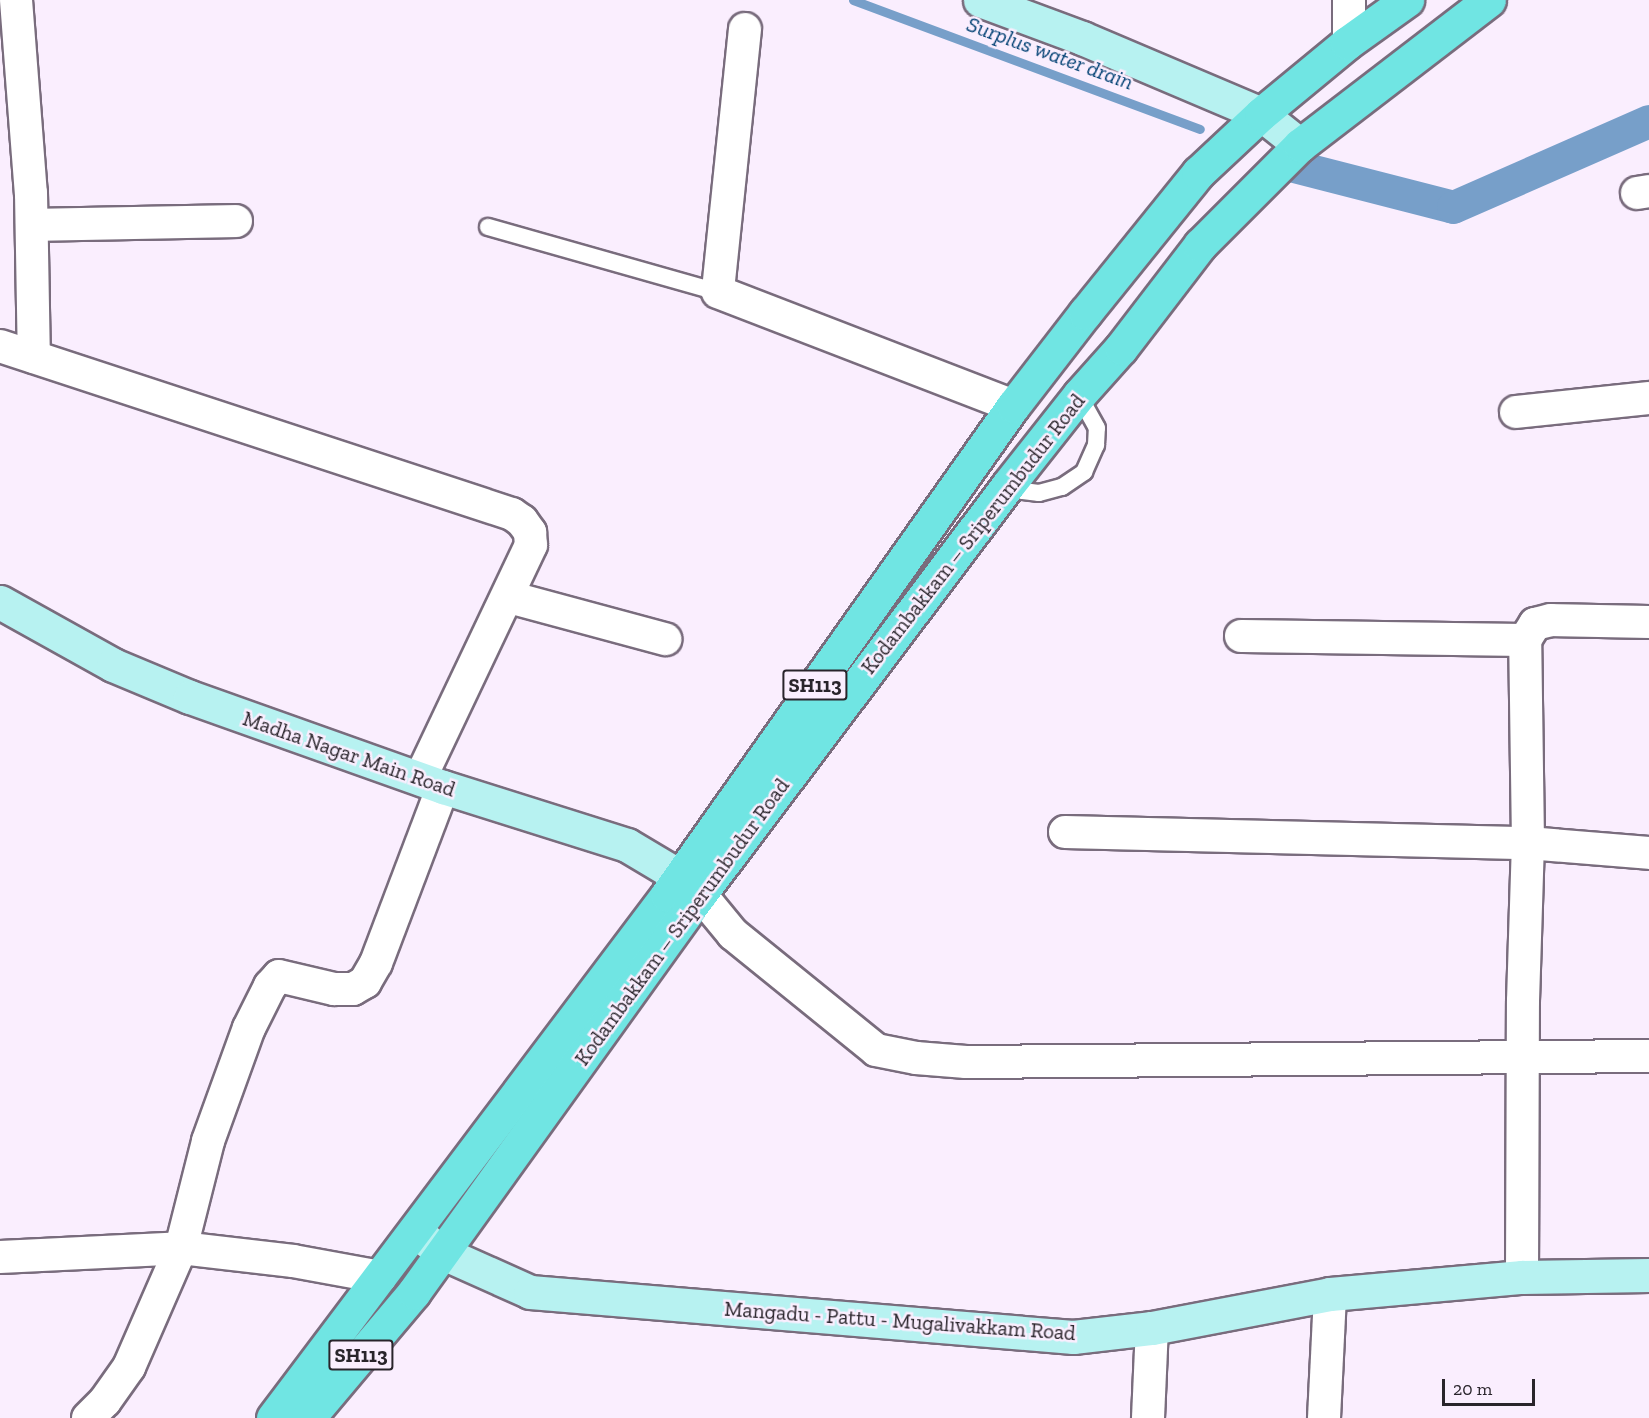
<!DOCTYPE html>
<html>
<head>
<meta charset="utf-8">
<style>
  body { margin:0 }
  #map { position:relative; width:1649px; height:1418px; overflow:hidden; background:#faeefe; font-family:"Zilla Slab",serif }
  div>[style] { position:absolute }
  [style*='--x'] { left:calc(var(--x)*1px); top:calc(var(--y)*1px); width:calc(var(--w)*1px); rotate:calc(var(--a)*1deg) }
  .stream>* { height:9px; margin:-4.5px; padding:0 4.5px; transform-origin:4.5px; border-radius:4.5px; background:#779fc9 }
  .canal>* { height:33px; margin:-16.5px; padding:0 16.5px; transform-origin:16.5px; border-radius:16.5px; background:#779fc9 }
  .roads { filter:drop-shadow(2px 0 #796c7d) drop-shadow(-2px 0 #796c7d) drop-shadow(0 2px #796c7d) drop-shadow(0 -2px #796c7d) }
  .lane>* { height:16px; margin:-8px; padding:0 8px; transform-origin:8px; border-radius:8px; background:#fff }
  .street>* { height:32px; margin:-16px; padding:0 16px; transform-origin:16px; border-radius:16px; background:#fff }
  .secondary>* { height:33px; margin:-16.5px; padding:0 16.5px; transform-origin:16.5px; border-radius:16.5px; background:#b7f2f1 }
  .primary>* { height:33px; margin:-16.5px; padding:0 16.5px; transform-origin:16.5px; border-radius:16.5px; background:#70e5e3 }
  span { translate:-50% -50%; white-space:nowrap; text-align:center; line-height:1.15; -webkit-text-stroke:5px #faeefe; paint-order:stroke }
  .shield-label span { padding:2px 4px; background:#faeefe; border:2px solid; border-radius:4px; -webkit-text-stroke-width:0 }
  .shield-label { font-size:20px; color:#29242b; font-weight:700 }
  .street-label { font-size:21px; color:#29242b }
  .water-label { font-size:22px; color:#004073; font-style:italic }
  .scale { position:absolute; left:1442px; top:1379px; width:93px; height:27px; box-sizing:border-box; border:3px solid #29242b; border-top:0; padding-left:8px; font-size:18px; line-height:21px; white-space:nowrap; color:#29242b; -webkit-text-stroke:4px #faeefe; paint-order:stroke }
</style>
</head>
<body>
<div id="map">
  <div class="stream">
    <i style="--x:853;--y:0;--w:370;--a:20.4"></i>
  </div>
  <div class="canal">
    <i style="--x:1290;--y:165;--w:168;--a:14.4"></i>
    <i style="--x:1453;--y:207;--w:214;--a:-23.7"></i>
  </div>
  <div class="roads">
    <div class="lane">
      <i style="--x:488;--y:227;--w:239;--a:15.8"></i>
      <i style="--x:1008;--y:485;--w:16;--a:22"></i>
      <i style="--x:1023;--y:491;--w:16;--a:7"></i>
      <i style="--x:1039;--y:493;--w:24;--a:-15"></i>
      <i style="--x:1062;--y:487;--w:27;--a:-34"></i>
      <i style="--x:1084;--y:472;--w:30;--a:-66"></i>
      <i style="--x:1096;--y:445;--w:17;--a:-87"></i>
      <i style="--x:1097;--y:428;--w:38;--a:-119"></i>
    </div>
    <div class="street">
      <i style="--x:16;--y:0;--w:194;--a:85.6"></i>
      <i style="--x:31;--y:193;--w:164;--a:89"></i>
      <i style="--x:1349;--y:0;--w:42;--a:90"></i>
      <i style="--x:745;--y:29;--w:264;--a:95.9"></i>
      <i style="--x:718;--y:292;--w:316;--a:21.1"></i>
      <i style="--x:1637;--y:193;--w:12;--a:-9"></i>
      <i style="--x:32;--y:225;--w:204;--a:-1.1"></i>
      <i style="--x:0;--y:346;--w:539;--a:18.17"></i>
      <i style="--x:512;--y:514;--w:12;--a:35"></i>
      <i style="--x:522;--y:521;--w:14;--a:54"></i>
      <i style="--x:530;--y:532;--w:13;--a:86"></i>
      <i style="--x:531;--y:545;--w:259;--a:115.4"></i>
      <i style="--x:1516;--y:412;--w:134;--a:-6"></i>
      <i style="--x:509;--y:597;--w:162;--a:15.1"></i>
      <i style="--x:1241;--y:636;--w:284;--a:0.8"></i>
      <i style="--x:1065;--y:832;--w:463;--a:1.4"></i>
      <i style="--x:1528;--y:843;--w:121;--a:4.7"></i>
      <i style="--x:700;--y:894;--w:52;--a:50.5"></i>
      <i style="--x:733;--y:934;--w:184;--a:39"></i>
      <i style="--x:876;--y:1050;--w:41;--a:11.3"></i>
      <i style="--x:916;--y:1058;--w:50;--a:4.6"></i>
      <i style="--x:966;--y:1062;--w:683;--a:-0.5"></i>
      <i style="--x:0;--y:1257;--w:181;--a:-2.8"></i>
      <i style="--x:181;--y:1248;--w:113;--a:6.6"></i>
      <i style="--x:293;--y:1261;--w:89;--a:10.3"></i>
      <i style="--x:1522;--y:1277;--w:276;--a:-89.8"></i>
      <i style="--x:1523;--y:1001;--w:158;--a:-88.2"></i>
      <i style="--x:1528;--y:843;--w:203;--a:-90.8"></i>
      <i style="--x:1525;--y:640;--w:19;--a:-58"></i>
      <i style="--x:1535;--y:624;--w:16;--a:-14"></i>
      <i style="--x:1551;--y:620;--w:98;--a:1.2"></i>
      <i style="--x:88;--y:1418;--w:24;--a:-45"></i>
      <i style="--x:105;--y:1401;--w:42;--a:-54.8"></i>
      <i style="--x:129;--y:1367;--w:130;--a:-66.4"></i>
      <i style="--x:181;--y:1248;--w:110;--a:-75.8"></i>
      <i style="--x:208;--y:1141;--w:120;--a:-70.1"></i>
      <i style="--x:249;--y:1028;--w:47;--a:-63.4"></i>
      <i style="--x:270;--y:986;--w:13;--a:-48"></i>
      <i style="--x:279;--y:976;--w:57;--a:13.3"></i>
      <i style="--x:334;--y:989;--w:19;--a:0"></i>
      <i style="--x:353;--y:989;--w:14;--a:-30"></i>
      <i style="--x:365;--y:982;--w:22;--a:-60"></i>
      <i style="--x:376;--y:963;--w:188;--a:-69.2"></i>
      <i style="--x:1148;--y:1418;--w:90;--a:-87.5"></i>
      <i style="--x:1324;--y:1418;--w:124;--a:-87.2"></i>
    </div>
    <div class="secondary">
      <i style="--x:980;--y:0;--w:109;--a:20.4"></i>
      <i style="--x:1082;--y:38;--w:194;--a:23"></i>
      <i style="--x:1261;--y:114;--w:50;--a:38.5"></i>
      <i style="--x:0;--y:602;--w:129;--a:29.1"></i>
      <i style="--x:113;--y:665;--w:83;--a:22.6"></i>
      <i style="--x:190;--y:697;--w:269;--a:19.6"></i>
      <i style="--x:443;--y:787;--w:193;--a:17.5"></i>
      <i style="--x:627;--y:845;--w:61;--a:30.8"></i>
      <i style="--x:679;--y:876;--w:28;--a:41"></i>
      <i style="--x:416;--y:1232;--w:34;--a:38"></i>
      <i style="--x:443;--y:1253;--w:95;--a:24.1"></i>
      <i style="--x:530;--y:1292;--w:545;--a:4.74"></i>
      <i style="--x:1073;--y:1337;--w:80;--a:-6.5"></i>
      <i style="--x:1152;--y:1328;--w:181;--a:-10.8"></i>
      <i style="--x:1330;--y:1294;--w:193;--a:-5.1"></i>
      <i style="--x:1522;--y:1277;--w:127;--a:-0.9"></i>
    </div>
    <div class="primary">
      <i style="--x:273;--y:1418;--w:655;--a:-53.01"></i>
      <i style="--x:667;--y:895;--w:599;--a:-54.72"></i>
      <i style="--x:1013;--y:406;--w:118;--a:-52.3"></i>
      <i style="--x:1085;--y:313;--w:180;--a:-51.1"></i>
      <i style="--x:1198;--y:173;--w:86;--a:-43.1"></i>
      <i style="--x:1261;--y:114;--w:112;--a:-39.5"></i>
      <i style="--x:1347;--y:43;--w:74;--a:-35.6"></i>
      <i style="--x:308;--y:1418;--w:165;--a:-49.9"></i>
      <i style="--x:414;--y:1292;--w:470;--a:-54.3"></i>
      <i style="--x:688;--y:910;--w:532;--a:-53.02"></i>
      <i style="--x:1008;--y:485;--w:115;--a:-51.7"></i>
      <i style="--x:1079;--y:395;--w:63;--a:-48.2"></i>
      <i style="--x:1121;--y:348;--w:130;--a:-52.5"></i>
      <i style="--x:1200;--y:245;--w:141;--a:-45"></i>
      <i style="--x:1300;--y:145;--w:238;--a:-37.5"></i>
    </div>
  </div>
  <div class="shield-label">
    <span style="left:815px;top:685px">SH113</span>
    <span style="left:361px;top:1355px">SH113</span>
  </div>
  <div class="street-label">
    <span style="left:973px;top:534px;rotate:-52deg">Kodambakkam – Sriperumbudur Road</span>
    <span style="left:349px;top:754px;rotate:19deg">Madha Nagar Main Road</span>
    <span style="left:682px;top:922px;rotate:-54deg">Kodambakkam – Sriperumbudur Road</span>
    <span style="left:900px;top:1321px;rotate:4deg">Mangadu - Pattu - Mugalivakkam Road</span>
  </div>
  <div class="water-label">
    <span style="left:1050px;top:53px;rotate:20deg">Surplus water drain</span>
  </div>
  <div class="scale">20 m</div>
</div>
</body>
</html>
